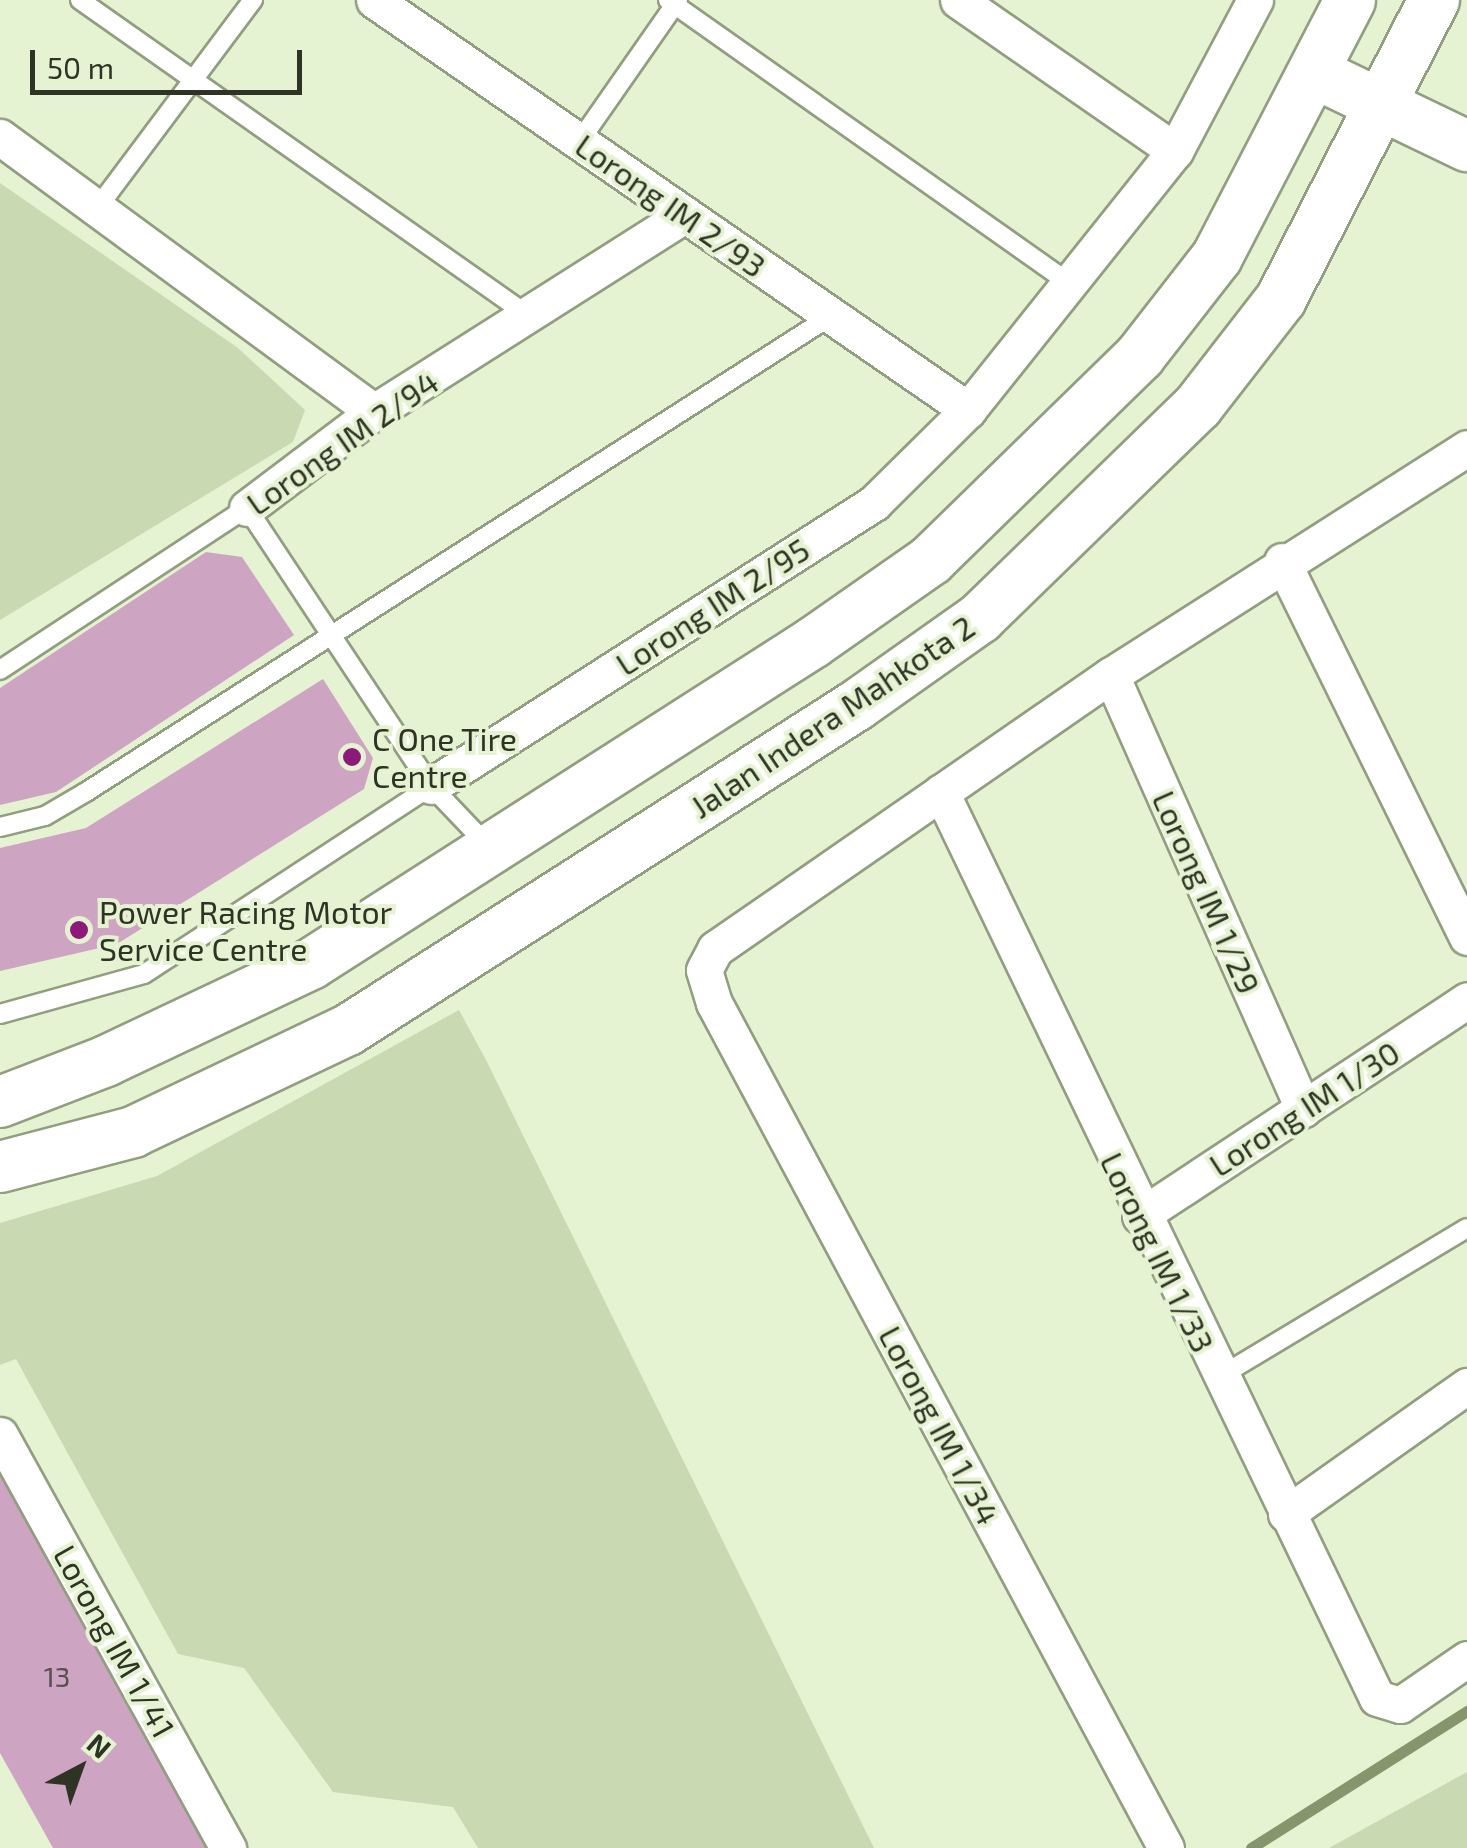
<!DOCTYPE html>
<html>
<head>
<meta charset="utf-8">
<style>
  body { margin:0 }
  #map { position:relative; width:1467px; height:1848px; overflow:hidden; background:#e5f3d2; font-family:"Exo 2",sans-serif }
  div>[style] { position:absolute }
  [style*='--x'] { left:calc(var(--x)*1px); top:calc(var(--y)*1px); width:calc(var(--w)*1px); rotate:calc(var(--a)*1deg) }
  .green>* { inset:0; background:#c9d9b2 }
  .stream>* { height:11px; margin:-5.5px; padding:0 5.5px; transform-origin:5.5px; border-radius:5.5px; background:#85966c }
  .building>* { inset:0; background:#cda4c2 }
  .roads { filter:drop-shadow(2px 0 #919e7f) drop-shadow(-2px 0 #919e7f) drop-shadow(0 2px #919e7f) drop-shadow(0 -2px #919e7f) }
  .lane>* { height:18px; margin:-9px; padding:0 9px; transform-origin:9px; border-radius:9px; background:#fff }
  .street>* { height:35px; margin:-17.5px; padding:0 17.5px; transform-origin:17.5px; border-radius:17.5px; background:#fff }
  .secondary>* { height:50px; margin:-25px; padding:0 25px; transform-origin:25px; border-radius:25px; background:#fff }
  .dots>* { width:28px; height:28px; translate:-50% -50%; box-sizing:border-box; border:5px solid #e5f3d2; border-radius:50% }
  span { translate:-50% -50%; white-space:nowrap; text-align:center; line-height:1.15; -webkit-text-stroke:8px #e5f3d2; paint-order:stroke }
  .number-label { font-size:28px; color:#564f4d }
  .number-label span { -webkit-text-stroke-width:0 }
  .street-label { font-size:32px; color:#2e3326 }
  .poi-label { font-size:32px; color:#2e3326 }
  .left { translate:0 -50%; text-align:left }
  .north { position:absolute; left:30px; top:1718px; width:100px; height:100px; -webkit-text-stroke:8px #e5f3d2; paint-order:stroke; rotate:41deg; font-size:28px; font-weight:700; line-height:40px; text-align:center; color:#2e3326 }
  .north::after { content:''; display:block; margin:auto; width:35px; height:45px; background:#2e3326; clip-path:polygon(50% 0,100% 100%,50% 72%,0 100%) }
  .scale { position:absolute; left:30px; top:50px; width:272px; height:45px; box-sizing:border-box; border:5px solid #2e3326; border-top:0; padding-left:12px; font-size:30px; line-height:35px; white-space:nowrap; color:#2e3326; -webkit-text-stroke:8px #e5f3d2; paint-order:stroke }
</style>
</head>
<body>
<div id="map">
  <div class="green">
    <i style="clip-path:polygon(0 183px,238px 348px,305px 410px,293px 442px,0 620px)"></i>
    <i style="clip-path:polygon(459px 1010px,486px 1060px,874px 1848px,478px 1848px,453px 1807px,333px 1792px,244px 1668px,178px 1654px,16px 1359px,0 1365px,0 1223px,157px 1176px)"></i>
    <i style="clip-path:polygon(1467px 1772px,1467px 1848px,1329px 1848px)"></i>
  </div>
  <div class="stream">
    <i style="--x:1251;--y:1848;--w:256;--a:-32.4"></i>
  </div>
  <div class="building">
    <i style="clip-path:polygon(206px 552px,242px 557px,294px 635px,56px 792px,0 805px,0 688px)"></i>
    <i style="clip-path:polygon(323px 679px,373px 758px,364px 789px,117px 944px,0 971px,0 848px,86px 828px)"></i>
    <i style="clip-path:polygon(0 1465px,216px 1848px,53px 1848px,0 1753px)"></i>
  </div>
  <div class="roads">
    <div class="lane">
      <i style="--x:80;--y:0;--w:549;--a:35.14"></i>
      <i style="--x:668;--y:0;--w:491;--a:35.2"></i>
      <i style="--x:579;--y:142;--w:173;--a:-55.1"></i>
      <i style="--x:95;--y:211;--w:264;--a:-53.2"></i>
      <i style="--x:0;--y:670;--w:295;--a:-33.3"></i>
      <i style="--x:247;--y:508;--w:333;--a:56.5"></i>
      <i style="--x:431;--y:786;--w:84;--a:46.4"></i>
      <i style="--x:0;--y:827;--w:46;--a:-13.7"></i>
      <i style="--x:45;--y:816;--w:48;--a:-30.3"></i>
      <i style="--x:86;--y:792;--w:884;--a:-32.58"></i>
      <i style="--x:0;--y:1014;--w:149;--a:-15.5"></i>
      <i style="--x:144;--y:974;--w:343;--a:-33.2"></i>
      <i style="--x:1219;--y:1377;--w:289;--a:-31"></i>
    </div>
    <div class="street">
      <i style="--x:374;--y:0;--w:722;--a:34.61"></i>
      <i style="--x:958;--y:0;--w:264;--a:34.8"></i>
      <i style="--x:0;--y:137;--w:464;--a:36.3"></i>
      <i style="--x:247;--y:508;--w:159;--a:-37.1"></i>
      <i style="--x:374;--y:412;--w:368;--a:-32.4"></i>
      <i style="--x:1282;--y:561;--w:419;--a:63.8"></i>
      <i style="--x:1111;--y:675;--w:475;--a:66.1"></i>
      <i style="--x:431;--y:786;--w:526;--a:-32.57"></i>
      <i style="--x:874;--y:503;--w:132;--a:-44.7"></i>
      <i style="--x:968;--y:410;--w:332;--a:-51.4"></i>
      <i style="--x:1175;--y:151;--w:171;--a:-62.1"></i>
      <i style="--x:941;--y:792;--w:1005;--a:64.3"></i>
      <i style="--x:1377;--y:1698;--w:24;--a:17"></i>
      <i style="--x:1400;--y:1705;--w:81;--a:-34.5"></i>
      <i style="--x:1140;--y:1216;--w:392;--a:-33.4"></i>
      <i style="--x:0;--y:1435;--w:472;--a:61.1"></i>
      <i style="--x:1286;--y:1514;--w:222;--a:-35.3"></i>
      <i style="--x:1166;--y:1848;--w:958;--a:-118.14"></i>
      <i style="--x:714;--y:1003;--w:34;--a:-107"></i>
      <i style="--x:704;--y:970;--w:24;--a:-62"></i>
      <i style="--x:715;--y:949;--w:482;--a:-34.7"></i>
      <i style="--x:1111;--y:675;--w:422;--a:-32.5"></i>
    </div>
    <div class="secondary">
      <i style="--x:1315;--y:73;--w:169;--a:25.7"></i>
      <i style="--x:0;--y:1102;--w:114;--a:-21.1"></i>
      <i style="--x:106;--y:1061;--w:227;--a:-25.3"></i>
      <i style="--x:311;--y:964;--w:597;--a:-32.63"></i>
      <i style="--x:814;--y:642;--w:143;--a:-35"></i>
      <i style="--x:931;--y:560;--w:292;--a:-44.3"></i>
      <i style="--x:1140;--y:356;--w:125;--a:-52.1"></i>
      <i style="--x:1217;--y:257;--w:289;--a:-62.6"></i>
      <i style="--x:0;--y:1167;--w:138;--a:-14.7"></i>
      <i style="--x:133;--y:1132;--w:238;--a:-25.4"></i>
      <i style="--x:348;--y:1030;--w:604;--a:-32.56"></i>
      <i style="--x:857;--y:705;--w:151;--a:-35.3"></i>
      <i style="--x:980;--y:618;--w:304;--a:-44.2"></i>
      <i style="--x:1198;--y:406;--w:135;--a:-52.2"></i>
      <i style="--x:1281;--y:299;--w:336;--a:-62.9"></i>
    </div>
  </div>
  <div class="dots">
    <i style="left:352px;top:757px;background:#8d1a7b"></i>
    <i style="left:79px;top:930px;background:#8d1a7b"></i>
  </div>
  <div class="number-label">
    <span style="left:57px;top:1676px">13</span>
  </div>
  <div class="street-label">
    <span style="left:671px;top:205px;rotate:35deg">Lorong IM 2/93</span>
    <span style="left:342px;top:442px;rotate:-35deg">Lorong IM 2/94</span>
    <span style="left:712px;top:606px;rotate:-33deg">Lorong IM 2/95</span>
    <span style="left:832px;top:716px;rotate:-34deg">Jalan Indera Mahkota 2</span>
    <span style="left:1207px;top:892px;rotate:66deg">Lorong IM 1/29</span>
    <span style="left:1304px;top:1108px;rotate:-33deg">Lorong IM 1/30</span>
    <span style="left:1158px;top:1252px;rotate:64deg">Lorong IM 1/33</span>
    <span style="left:940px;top:1425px;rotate:62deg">Lorong IM 1/34</span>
    <span style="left:115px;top:1641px;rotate:61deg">Lorong IM 1/41</span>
  </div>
  <div class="poi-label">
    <span class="left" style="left:372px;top:757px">C One Tire<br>Centre</span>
    <span class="left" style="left:99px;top:930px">Power Racing Motor<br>Service Centre</span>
  </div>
  <div class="north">N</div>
  <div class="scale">50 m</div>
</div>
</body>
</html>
